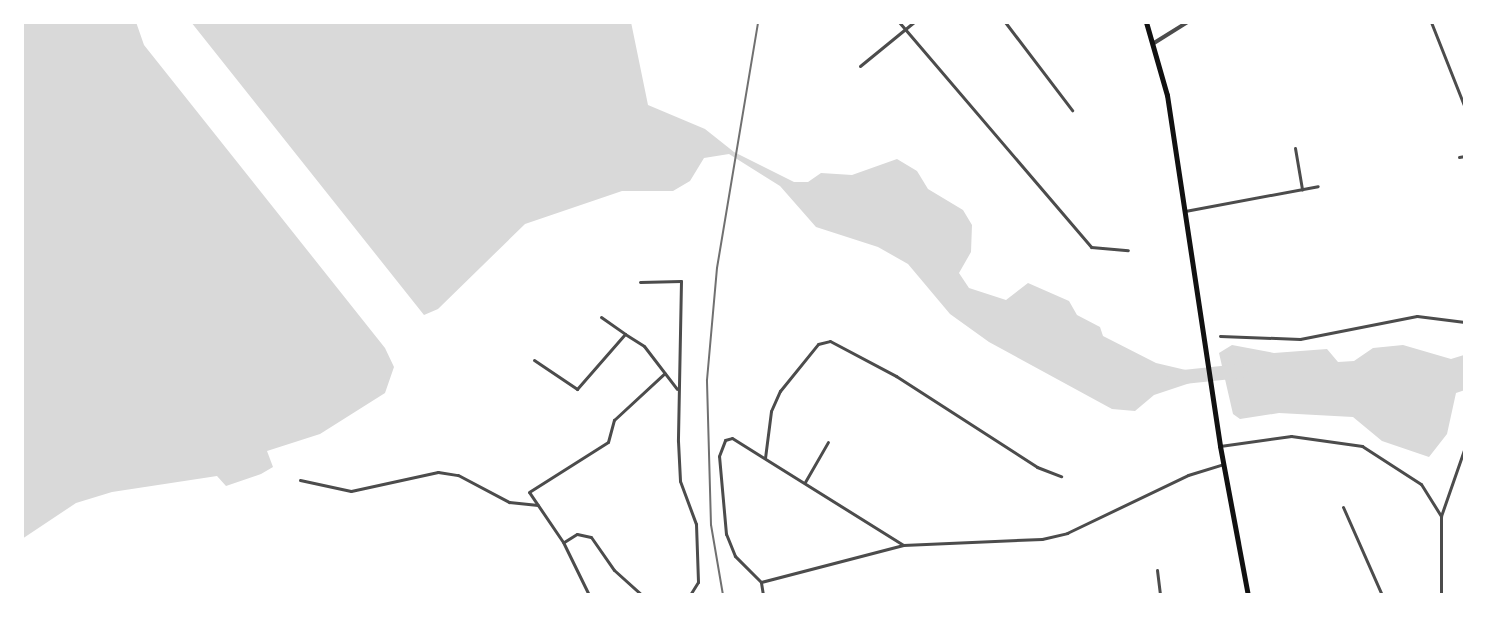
<!DOCTYPE html>
<html>
<head>
<meta charset="utf-8">
<style>
  body { margin:0 }
  #map { position:relative; width:1487px; height:617px; overflow:hidden; background:#fff; font-family:Literata,serif }
  div>[style] { position:absolute }
  [style*='--x'] { left:calc(var(--x)*1px); top:calc(var(--y)*1px); width:calc(var(--w)*1px); rotate:calc(var(--a)*1deg) }
  .water>* { inset:0; background:#d9d9d9 }
  .river>* { height:14px; margin:-7px; padding:0 7px; transform-origin:7px; border-radius:7px; background:#d9d9d9 }
  .minor>* { height:3px; margin:-1.5px; padding:0 1.5px; transform-origin:1.5px; border-radius:1.5px; background:#4c4c4c }
  .tertiary>* { height:4px; margin:-2px; padding:0 2px; transform-origin:2px; border-radius:2px; background:#4c4c4c }
  .secondary>* { height:5px; margin:-2.5px; padding:0 2.5px; transform-origin:2.5px; border-radius:2.5px; background:#111 }
  .rail>* { height:2px; margin:-1px; padding:0 1px; transform-origin:1px; border-radius:1px; background:#707070 }
  span { translate:-50% -50%; white-space:nowrap; text-align:center; line-height:1.15; -webkit-text-stroke:8px #fff; paint-order:stroke }
  .frame { position:absolute; inset:0; border:24px solid #fff; pointer-events:none }
</style>
</head>
<body>
<div id="map">
  <div class="water">
    <i style="clip-path:polygon(22px 22px,136px 22px,144px 45px,385px 348px,394px 367px,385px 393px,320px 434px,267px 451px,273px 467px,261px 474px,226px 486px,217px 476px,112px 492px,76px 503px,22px 539px)"></i>
    <i style="clip-path:polygon(191px 22px,631px 22px,648px 105px,705px 129px,734px 152px,794px 182px,808px 182px,821px 173px,852px 175px,897px 159px,917px 171px,928px 189px,963px 210px,972px 225px,971px 252px,959px 273px,969px 288px,1006px 300px,1028px 283px,1069px 301px,1077px 315px,1100px 327px,1103px 336px,1156px 363px,1190px 371px,1193px 382px,1154px 395px,1135px 411px,1112px 409px,989px 342px,950px 314px,908px 264px,878px 247px,816px 227px,780px 186px,729px 154px,704px 158px,690px 181px,673px 191px,622px 191px,525px 224px,438px 309px,424px 315px)"></i>
    <i style="clip-path:polygon(1232px 345px,1274px 353px,1327px 349px,1338px 362px,1354px 361px,1373px 348px,1403px 345px,1451px 359px,1464px 355px,1465px 390px,1456px 393px,1447px 434px,1429px 457px,1382px 441px,1353px 417px,1279px 413px,1240px 419px,1233px 414px,1219px 353px)"></i>
  </div>
  <div class="river">
    <i style="--x:1174;--y:378;--w:67;--a:-6"></i>
  </div>
  <div class="minor">
    <i style="--x:899;--y:22;--w:296;--a:49.5"></i>
    <i style="--x:1091;--y:247;--w:37;--a:5"></i>
    <i style="--x:1005;--y:22;--w:111;--a:52.7"></i>
    <i style="--x:1431;--y:22;--w:92;--a:68.4"></i>
    <i style="--x:860;--y:66;--w:70;--a:-39.2"></i>
    <i style="--x:1295;--y:148;--w:42;--a:80.3"></i>
    <i style="--x:1459;--y:157;--w:6;--a:-9"></i>
    <i style="--x:1185;--y:211;--w:135;--a:-10.6"></i>
    <i style="--x:640;--y:282;--w:41;--a:-1.4"></i>
    <i style="--x:681;--y:281;--w:160;--a:91.1"></i>
    <i style="--x:678;--y:441;--w:40;--a:87.1"></i>
    <i style="--x:680;--y:481;--w:46;--a:69.6"></i>
    <i style="--x:696;--y:524;--w:58;--a:88"></i>
    <i style="--x:698;--y:582;--w:15;--a:122"></i>
    <i style="--x:601;--y:317;--w:29;--a:35"></i>
    <i style="--x:1220;--y:336;--w:80;--a:2.1"></i>
    <i style="--x:1300;--y:339;--w:119;--a:-11.1"></i>
    <i style="--x:1417;--y:316;--w:48;--a:7.1"></i>
    <i style="--x:534;--y:360;--w:52;--a:34"></i>
    <i style="--x:577;--y:389;--w:73;--a:-48.9"></i>
    <i style="--x:625;--y:334;--w:22;--a:32"></i>
    <i style="--x:644;--y:346;--w:54;--a:52.5"></i>
    <i style="--x:1220;--y:446;--w:72;--a:-8"></i>
    <i style="--x:1291;--y:436;--w:72;--a:8"></i>
    <i style="--x:1362;--y:446;--w:70;--a:32.8"></i>
    <i style="--x:1421;--y:484;--w:38;--a:58"></i>
    <i style="--x:765;--y:458;--w:47;--a:-82.7"></i>
    <i style="--x:771;--y:411;--w:22;--a:-66"></i>
    <i style="--x:780;--y:391;--w:60;--a:-51"></i>
    <i style="--x:818;--y:344;--w:12;--a:-14"></i>
    <i style="--x:830;--y:341;--w:75;--a:27.9"></i>
    <i style="--x:896;--y:376;--w:168;--a:32.8"></i>
    <i style="--x:1037;--y:467;--w:26;--a:21"></i>
    <i style="--x:300;--y:480;--w:52;--a:12.2"></i>
    <i style="--x:351;--y:491;--w:89;--a:-12.3"></i>
    <i style="--x:438;--y:472;--w:20;--a:9"></i>
    <i style="--x:458;--y:475;--w:58;--a:27.9"></i>
    <i style="--x:509;--y:502;--w:29;--a:6"></i>
    <i style="--x:805;--y:482;--w:46;--a:-60.1"></i>
    <i style="--x:1343;--y:507;--w:96;--a:66.1"></i>
    <i style="--x:564;--y:542;--w:15;--a:-32"></i>
    <i style="--x:577;--y:534;--w:14;--a:12"></i>
    <i style="--x:591;--y:537;--w:40;--a:55.1"></i>
    <i style="--x:614;--y:570;--w:38;--a:42"></i>
    <i style="--x:1157;--y:570;--w:25;--a:83"></i>
    <i style="--x:761;--y:582;--w:147;--a:-14.6"></i>
    <i style="--x:903;--y:545;--w:139;--a:-2.5"></i>
    <i style="--x:1042;--y:539;--w:26;--a:-13"></i>
    <i style="--x:1067;--y:533;--w:134;--a:-25.6"></i>
    <i style="--x:1188;--y:475;--w:37;--a:-17"></i>
    <i style="--x:589;--y:595;--w:59;--a:-116.1"></i>
    <i style="--x:563;--y:542;--w:60;--a:-124.2"></i>
    <i style="--x:529;--y:492;--w:93;--a:-32.3"></i>
    <i style="--x:608;--y:442;--w:23;--a:-75"></i>
    <i style="--x:614;--y:420;--w:69;--a:-42.7"></i>
    <i style="--x:763;--y:595;--w:13;--a:-99"></i>
    <i style="--x:761;--y:582;--w:37;--a:-135"></i>
    <i style="--x:735;--y:556;--w:24;--a:-112"></i>
    <i style="--x:726;--y:534;--w:78;--a:-95.1"></i>
    <i style="--x:719;--y:456;--w:17;--a:-69"></i>
    <i style="--x:725;--y:440;--w:7;--a:-16"></i>
    <i style="--x:732;--y:438;--w:202;--a:32"></i>
    <i style="--x:1441;--y:595;--w:79;--a:-90"></i>
    <i style="--x:1441;--y:516;--w:73;--a:-70.8"></i>
  </div>
  <div class="tertiary">
    <i style="--x:1154;--y:43;--w:39;--a:-32"></i>
  </div>
  <div class="secondary">
    <i style="--x:1146;--y:22;--w:76;--a:74"></i>
    <i style="--x:1167;--y:95;--w:355;--a:81.4"></i>
    <i style="--x:1220;--y:446;--w:152;--a:79.4"></i>
  </div>
  <div class="rail">
    <i style="--x:723;--y:595;--w:71;--a:-99.7"></i>
    <i style="--x:711;--y:525;--w:145;--a:-91.6"></i>
    <i style="--x:707;--y:380;--w:112;--a:-84.9"></i>
    <i style="--x:717;--y:268;--w:249;--a:-80.5"></i>
  </div>
  <div class="frame"></div>
</div>
</body>
</html>
